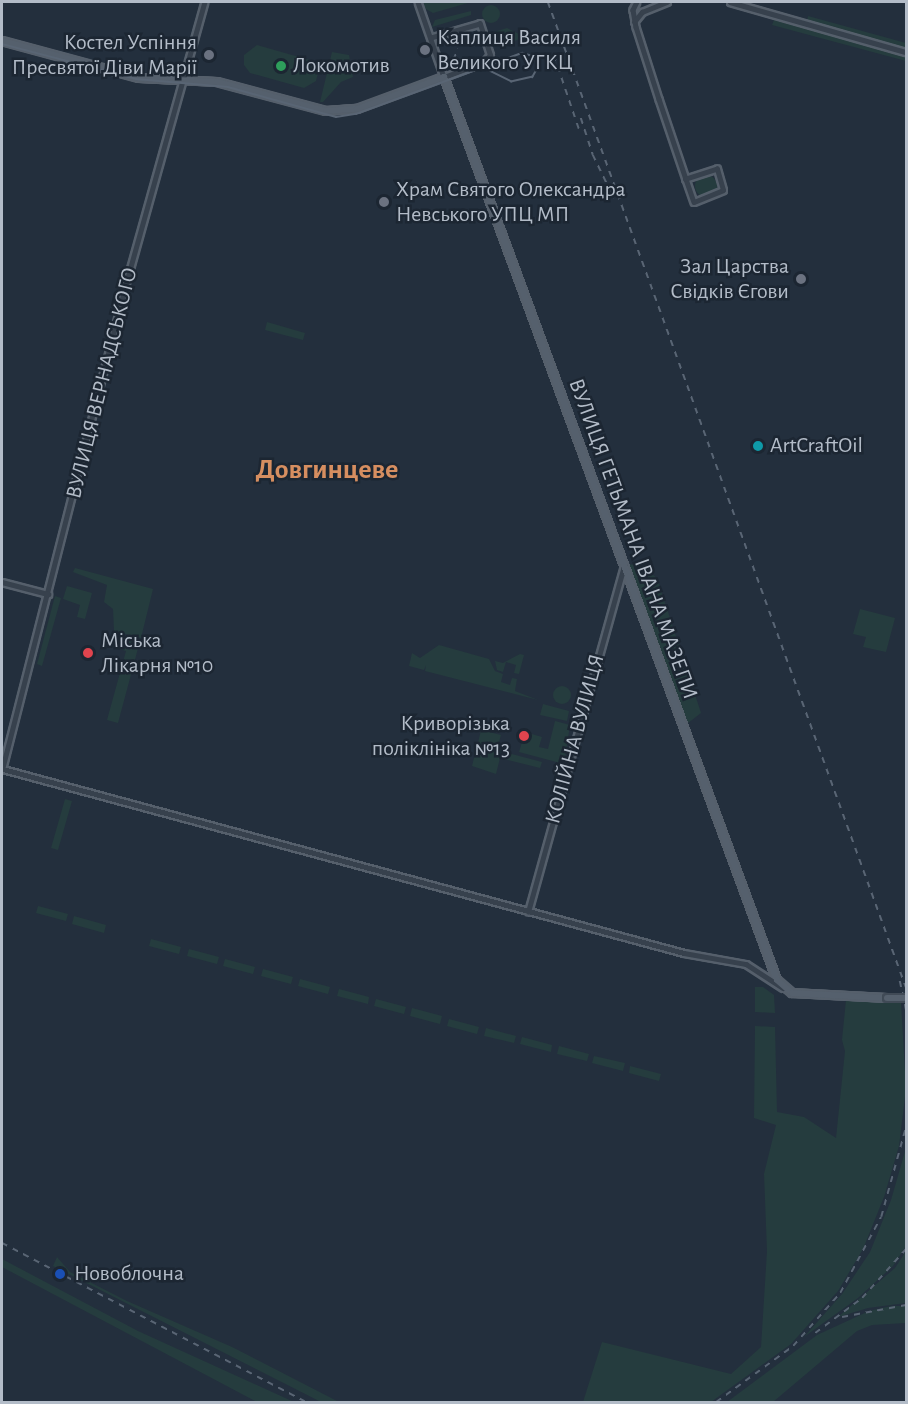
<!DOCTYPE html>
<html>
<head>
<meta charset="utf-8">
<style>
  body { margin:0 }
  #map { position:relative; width:908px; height:1404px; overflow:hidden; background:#232f3d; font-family:"Alegreya Sans",sans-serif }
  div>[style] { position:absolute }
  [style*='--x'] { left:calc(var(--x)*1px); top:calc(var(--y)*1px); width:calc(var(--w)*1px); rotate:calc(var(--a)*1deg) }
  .green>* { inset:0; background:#253c3e }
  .round { border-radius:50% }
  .roads { filter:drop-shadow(2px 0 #555f6b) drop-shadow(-2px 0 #555f6b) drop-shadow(0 2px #555f6b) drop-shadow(0 -2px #555f6b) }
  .minor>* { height:4.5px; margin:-2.25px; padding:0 2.25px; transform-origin:2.25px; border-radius:2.25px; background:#37414d }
  .major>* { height:6px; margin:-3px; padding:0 3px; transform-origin:3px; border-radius:3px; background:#55606d }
  .tram>* { height:1.5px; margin:-0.75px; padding:0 0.75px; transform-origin:0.75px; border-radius:0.75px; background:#596574 }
  .rail>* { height:1.5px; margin-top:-0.75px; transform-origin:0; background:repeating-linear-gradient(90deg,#596574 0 6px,transparent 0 12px) }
  .bridges { filter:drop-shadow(2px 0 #404a56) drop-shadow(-2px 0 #404a56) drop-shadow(0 2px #404a56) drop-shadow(0 -2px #404a56) }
  .major-bridge>* { height:6px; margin:-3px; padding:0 3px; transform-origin:3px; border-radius:3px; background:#55606d }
  .dots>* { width:16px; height:16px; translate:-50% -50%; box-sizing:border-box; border:3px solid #1c2632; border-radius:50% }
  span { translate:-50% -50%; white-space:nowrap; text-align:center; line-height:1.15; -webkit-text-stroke:5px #1c2632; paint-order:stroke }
  .poi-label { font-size:22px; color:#b3bcc8 }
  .left { translate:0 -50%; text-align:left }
  .right { translate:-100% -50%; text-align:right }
  .street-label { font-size:22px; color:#b3bcc8 }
  .district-label { font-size:28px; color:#d68e60; font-weight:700 }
  .frame { position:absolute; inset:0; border:3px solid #b3bcc8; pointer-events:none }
</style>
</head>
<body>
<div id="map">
  <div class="green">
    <i style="clip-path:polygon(421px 2px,468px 2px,468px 3px,433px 13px,424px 8px)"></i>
    <i class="round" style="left:482px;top:5px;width:18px;height:18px"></i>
    <i style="clip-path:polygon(471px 11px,471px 15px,432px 27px,435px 20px)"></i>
    <i style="clip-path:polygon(808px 16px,906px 43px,906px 48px,807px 21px)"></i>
    <i style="clip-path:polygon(774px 20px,906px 56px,906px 61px,772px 25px)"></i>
    <i style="clip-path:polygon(507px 28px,525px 37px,501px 46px,499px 40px,494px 42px,491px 33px)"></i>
    <i style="clip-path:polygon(257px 45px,313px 61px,319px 69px,316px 81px,304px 88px,250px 73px,244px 65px,244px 55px)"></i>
    <i style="clip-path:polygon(332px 52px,349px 55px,353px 77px,341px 82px,323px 102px,320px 102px)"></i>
    <i class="round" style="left:695px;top:175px;width:22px;height:22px"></i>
    <i style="clip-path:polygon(267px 322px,305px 333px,303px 340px,265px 330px)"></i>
    <i style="clip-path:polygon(622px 564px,640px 565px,657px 578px,701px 713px,683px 727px)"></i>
    <i style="clip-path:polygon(75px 568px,153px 589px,141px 638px,114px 631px,113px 609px,104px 602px,107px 585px,73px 572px)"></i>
    <i style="clip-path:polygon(67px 586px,92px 593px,85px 619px,77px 617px,80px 605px,63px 599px)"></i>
    <i style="clip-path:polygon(55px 596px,61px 598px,42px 666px,37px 664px)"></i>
    <i style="clip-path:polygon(860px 609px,895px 618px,886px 652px,863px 647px,866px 637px,853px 634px)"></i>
    <i style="clip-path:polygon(113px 635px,140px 641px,118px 723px,107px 720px,126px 651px,110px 646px)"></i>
    <i style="clip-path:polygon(439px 645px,489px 659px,495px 671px,503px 674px,501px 682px,510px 685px,512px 678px,517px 679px,515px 691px,538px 700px,425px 671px,426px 665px,424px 670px,409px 666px,412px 653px,420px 658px)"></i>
    <i style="clip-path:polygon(520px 654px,524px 655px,519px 674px,514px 673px,516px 665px,506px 662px,503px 672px,497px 670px,495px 661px,503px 663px)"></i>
    <i class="round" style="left:553px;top:686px;width:18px;height:18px"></i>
    <i style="clip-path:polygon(543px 704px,569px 711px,567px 721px,540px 715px)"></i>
    <i style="clip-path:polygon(555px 721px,570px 725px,564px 764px,519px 752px,525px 732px,542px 737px,539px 747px,548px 749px)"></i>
    <i style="clip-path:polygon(481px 730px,501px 735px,499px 742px,476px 751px)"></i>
    <i style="clip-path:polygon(500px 744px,509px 747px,508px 753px,542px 762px,540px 768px,500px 758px,496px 774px,472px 766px,475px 754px)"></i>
    <i style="clip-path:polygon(65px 799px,72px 801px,58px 850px,51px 848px)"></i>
    <i style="clip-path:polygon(38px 906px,68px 914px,66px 921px,36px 913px)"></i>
    <i style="clip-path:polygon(74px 916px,106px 925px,104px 933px,72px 924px)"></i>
    <i style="clip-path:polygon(151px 939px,181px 947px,179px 954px,149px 946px)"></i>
    <i style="clip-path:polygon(189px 949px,219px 957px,217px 964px,187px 956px)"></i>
    <i style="clip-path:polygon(225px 959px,255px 967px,253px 974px,223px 966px)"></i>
    <i style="clip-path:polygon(263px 969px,293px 977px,291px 984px,261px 976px)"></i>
    <i style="clip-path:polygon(300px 979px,330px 987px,328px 994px,298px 986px)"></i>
    <i style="clip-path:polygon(755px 987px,763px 987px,774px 995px,775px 1013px,755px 1012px)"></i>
    <i style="clip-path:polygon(339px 989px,369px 997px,368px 1004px,337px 996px)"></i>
    <i style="clip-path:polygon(376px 999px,406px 1007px,404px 1014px,374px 1006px)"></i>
    <i style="clip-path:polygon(846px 1000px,901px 1002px,906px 1089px,899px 1146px,884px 1197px,863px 1249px,838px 1291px,791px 1344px,711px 1402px,583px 1402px,602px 1342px,731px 1374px,761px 1347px,767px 1251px,764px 1174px,776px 1125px,754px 1118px,755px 1026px,775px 1027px,777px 1112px,804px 1117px,836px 1138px,845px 1051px,842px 1040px)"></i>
    <i style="clip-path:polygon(412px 1008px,442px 1016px,440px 1024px,410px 1016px)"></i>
    <i style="clip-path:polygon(449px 1019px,479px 1027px,477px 1034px,447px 1026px)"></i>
    <i style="clip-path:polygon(486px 1028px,516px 1036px,514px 1043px,484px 1036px)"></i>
    <i style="clip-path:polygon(522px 1037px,552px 1045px,551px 1052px,520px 1044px)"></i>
    <i style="clip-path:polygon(559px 1046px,589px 1054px,587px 1061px,557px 1054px)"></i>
    <i style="clip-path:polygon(594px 1056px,625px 1063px,623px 1071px,592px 1063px)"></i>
    <i style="clip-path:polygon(630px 1066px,661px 1074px,659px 1081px,629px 1073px)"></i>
    <i style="clip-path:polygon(906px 1148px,906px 1246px,893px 1266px,858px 1298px,804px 1337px,842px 1294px,870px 1252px,891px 1200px)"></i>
    <i style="clip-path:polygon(906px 1251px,906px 1303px,868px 1308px,838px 1317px,895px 1268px)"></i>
    <i style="clip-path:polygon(57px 1257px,70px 1272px,127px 1301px,232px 1347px,339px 1402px,321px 1402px,53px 1266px)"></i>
    <i style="clip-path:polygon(2px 1259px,138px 1331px,294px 1402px,257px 1402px,2px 1267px)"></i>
    <i style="clip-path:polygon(891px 1306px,906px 1306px,906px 1323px,872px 1325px,857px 1331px,773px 1402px,727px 1402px,817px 1335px,869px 1311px)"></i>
  </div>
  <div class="roads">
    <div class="minor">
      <i style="--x:205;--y:2;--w:302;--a:105.6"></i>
      <i style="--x:124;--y:293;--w:491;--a:104.3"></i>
      <i style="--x:3;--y:769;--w:705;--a:15.12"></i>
      <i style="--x:684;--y:953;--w:63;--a:10.1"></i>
      <i style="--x:746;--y:964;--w:44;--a:33"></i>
      <i style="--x:418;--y:2;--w:79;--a:70.9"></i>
      <i style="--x:444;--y:77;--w:43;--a:-20.6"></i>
      <i style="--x:484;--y:62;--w:9;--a:-49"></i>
      <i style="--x:490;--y:55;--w:33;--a:-108"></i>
      <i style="--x:480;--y:24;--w:51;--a:164.1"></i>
      <i style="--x:637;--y:2;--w:9;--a:117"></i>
      <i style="--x:633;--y:10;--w:17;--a:80"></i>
      <i style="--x:636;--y:27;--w:76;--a:72.3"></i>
      <i style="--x:659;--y:99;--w:84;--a:71.4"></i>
      <i style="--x:686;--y:179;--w:24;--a:71"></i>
      <i style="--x:694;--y:202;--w:31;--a:-22"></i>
      <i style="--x:723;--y:190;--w:22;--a:-106"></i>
      <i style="--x:717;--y:169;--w:33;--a:162"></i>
      <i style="--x:730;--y:2;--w:183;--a:15.9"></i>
      <i style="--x:634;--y:22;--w:13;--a:-51"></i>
      <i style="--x:642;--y:12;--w:27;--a:-22"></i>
      <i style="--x:2;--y:582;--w:48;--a:14.6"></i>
      <i style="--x:528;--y:912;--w:359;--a:-74.5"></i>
    </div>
    <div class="major">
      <i style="--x:2;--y:41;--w:142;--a:15.1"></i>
      <i style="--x:139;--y:78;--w:78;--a:2.9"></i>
      <i style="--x:217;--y:82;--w:113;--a:14.9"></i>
      <i style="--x:326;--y:111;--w:31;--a:-4"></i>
      <i style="--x:357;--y:109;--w:93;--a:-20.2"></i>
      <i style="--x:444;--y:77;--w:962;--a:69.76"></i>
      <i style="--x:777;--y:980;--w:20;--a:41"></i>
      <i style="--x:792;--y:993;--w:95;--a:3"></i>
    </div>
  </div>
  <div class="tram">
    <i style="--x:2;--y:44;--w:138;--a:14.6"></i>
    <i style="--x:136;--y:79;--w:92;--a:5"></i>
    <i style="--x:228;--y:87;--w:112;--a:15.5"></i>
    <i style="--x:336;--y:117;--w:20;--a:-9"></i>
    <i style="--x:356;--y:114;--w:177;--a:-20.2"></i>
    <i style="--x:522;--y:53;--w:11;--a:15"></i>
    <i style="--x:533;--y:56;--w:12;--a:59"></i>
    <i style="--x:539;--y:66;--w:13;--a:119"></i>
    <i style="--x:533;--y:77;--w:22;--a:167"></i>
    <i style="--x:512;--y:82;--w:30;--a:-154"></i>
  </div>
  <div class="rail">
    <i style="--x:548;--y:2;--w:1048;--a:70.03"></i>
    <i style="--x:554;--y:55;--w:78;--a:71.3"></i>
    <i style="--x:453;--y:60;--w:12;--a:-66"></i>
    <i style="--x:581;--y:118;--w:39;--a:72"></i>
    <i style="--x:593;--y:155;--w:48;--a:64"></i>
    <i style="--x:900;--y:981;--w:30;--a:78"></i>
    <i style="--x:2;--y:1243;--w:343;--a:27.6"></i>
    <i style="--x:842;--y:1317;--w:65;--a:-10.6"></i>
    <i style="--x:815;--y:1333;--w:59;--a:-36.7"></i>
    <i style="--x:862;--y:1298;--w:66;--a:-48.1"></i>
    <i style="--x:716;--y:1402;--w:95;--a:-36"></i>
    <i style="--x:793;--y:1346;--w:71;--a:-48.4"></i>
    <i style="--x:840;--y:1293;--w:86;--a:-61.7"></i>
    <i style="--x:881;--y:1217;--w:94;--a:-74.6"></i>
  </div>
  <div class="bridges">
    <div class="major-bridge">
      <i style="--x:887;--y:998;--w:19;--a:0"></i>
    </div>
  </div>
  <div class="dots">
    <i style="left:425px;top:50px;background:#6b7280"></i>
    <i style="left:209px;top:55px;background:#6b7280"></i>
    <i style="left:281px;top:66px;background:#2e9e5b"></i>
    <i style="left:384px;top:202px;background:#6b7280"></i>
    <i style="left:801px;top:279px;background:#6b7280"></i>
    <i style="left:758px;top:446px;background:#0f9aa8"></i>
    <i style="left:88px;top:653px;background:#e0444e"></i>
    <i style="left:524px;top:736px;background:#e0444e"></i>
    <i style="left:60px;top:1274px;background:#1a4fb4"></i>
  </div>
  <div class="poi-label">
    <span class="left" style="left:437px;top:50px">Каплиця Василя<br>Великого УГКЦ</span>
    <span class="right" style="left:197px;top:55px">Костел Успіння<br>Пресвятої Діви Марії</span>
    <span class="left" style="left:293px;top:66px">Локомотив</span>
    <span class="left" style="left:396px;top:202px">Храм Святого Олександра<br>Невського УПЦ МП</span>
    <span class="right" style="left:789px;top:279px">Зал Царства<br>Свідків Єгови</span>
    <span class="left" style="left:770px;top:446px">ArtCraftOil</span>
    <span class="left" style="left:101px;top:653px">Міська<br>Лікарня №10</span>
    <span class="right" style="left:510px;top:736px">Криворізька<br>поліклініка №13</span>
    <span class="left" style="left:74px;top:1274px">Новоблочна</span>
  </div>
  <div class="street-label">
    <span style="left:102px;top:383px;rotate:-76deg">ВУЛИЦЯ ВЕРНАДСЬКОГО</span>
    <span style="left:633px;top:539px;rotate:70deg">ВУЛИЦЯ ГЕТЬМАНА ІВАНА МАЗЕПИ</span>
    <span style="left:575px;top:739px;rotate:-75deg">КОЛІЙНА ВУЛИЦЯ</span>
  </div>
  <div class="district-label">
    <span style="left:327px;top:470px">Довгинцеве</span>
  </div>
  <div class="frame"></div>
</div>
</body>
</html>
